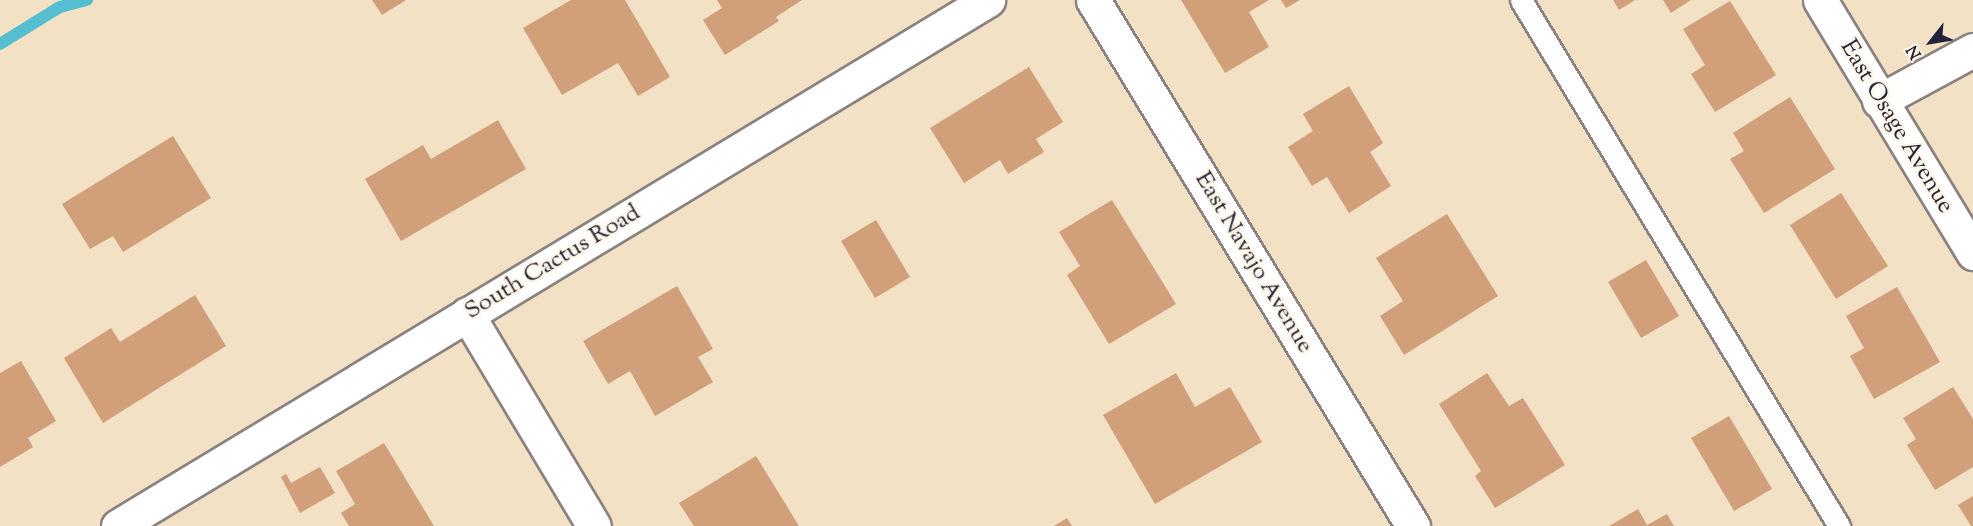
<!DOCTYPE html>
<html>
<head>
<meta charset="utf-8">
<style>
  body { margin:0 }
  #map { position:relative; width:1973px; height:526px; overflow:hidden; background:#f2e1c4; font-family:"Sorts Mill Goudy",serif }
  div>[style] { position:absolute }
  [style*='--x'] { left:calc(var(--x)*1px); top:calc(var(--y)*1px); width:calc(var(--w)*1px); rotate:calc(var(--a)*1deg) }
  .stream>* { height:12px; margin:-6px; padding:0 6px; transform-origin:6px; border-radius:6px; background:#55bfd1 }
  .building>* { inset:0; background:#d29f7b }
  .roads { filter:drop-shadow(2px 0 #8a8280) drop-shadow(-2px 0 #8a8280) drop-shadow(0 2px #8a8280) drop-shadow(0 -2px #8a8280) }
  .service>* { height:21px; margin:-10.5px; padding:0 10.5px; transform-origin:10.5px; border-radius:10.5px; background:#fff }
  .minor>* { height:33px; margin:-16.5px; padding:0 16.5px; transform-origin:16.5px; border-radius:16.5px; background:#fff }
  span { translate:-50% -50%; white-space:nowrap; text-align:center; line-height:1.15; -webkit-text-stroke:4.5px #fcf5e5; paint-order:stroke }
  .street-label { font-size:24px; color:#22223b }
  .north { position:absolute; left:1901px; top:12px; width:60px; height:60px; -webkit-text-stroke:4px #fcf5e5; paint-order:stroke; rotate:239deg; font-size:16px; font-weight:700; line-height:24px; text-align:center; color:#22223b }
  .north::after { content:''; display:block; margin:auto; width:21px; height:27px; background:#22223b; clip-path:polygon(50% 0,100% 100%,50% 72%,0 100%) }
</style>
</head>
<body>
<div id="map">
  <div class="stream">
    <i style="--x:0;--y:44;--w:70;--a:-31.7"></i>
    <i style="--x:60;--y:7;--w:28;--a:-15"></i>
  </div>
  <div class="building">
    <i style="clip-path:polygon(372px 0,406px 0,382px 15px)"></i>
    <i style="clip-path:polygon(571px 0,625px 0,670px 77px,638px 96px,618px 63px,562px 95px,523px 28px)"></i>
    <i style="clip-path:polygon(717px 0,802px 0,776px 17px,779px 21px,725px 55px,703px 20px,722px 8px)"></i>
    <i style="clip-path:polygon(1181px 0,1269px 0,1249px 12px,1269px 47px,1225px 73px)"></i>
    <i style="clip-path:polygon(1281px 0,1300px 0,1286px 8px)"></i>
    <i style="clip-path:polygon(1613px 0,1635px 0,1619px 10px)"></i>
    <i style="clip-path:polygon(1663px 0,1691px 0,1671px 13px)"></i>
    <i style="clip-path:polygon(1730px 1px,1776px 75px,1715px 112px,1691px 74px,1705px 65px,1683px 29px)"></i>
    <i style="clip-path:polygon(1029px 67px,1063px 122px,1036px 139px,1044px 152px,1008px 174px,1000px 160px,964px 183px,930px 128px)"></i>
    <i style="clip-path:polygon(1349px 86px,1383px 143px,1370px 152px,1391px 186px,1349px 213px,1327px 177px,1312px 186px,1288px 147px,1313px 131px,1303px 114px)"></i>
    <i style="clip-path:polygon(1790px 97px,1835px 169px,1764px 213px,1730px 159px,1744px 151px,1733px 133px)"></i>
    <i style="clip-path:polygon(498px 120px,526px 169px,401px 241px,365px 179px,423px 145px,431px 159px)"></i>
    <i style="clip-path:polygon(173px 136px,211px 198px,123px 252px,113px 236px,90px 249px,62px 204px)"></i>
    <i style="clip-path:polygon(1841px 193px,1888px 266px,1836px 299px,1790px 225px)"></i>
    <i style="clip-path:polygon(1112px 200px,1176px 304px,1109px 344px,1067px 275px,1080px 266px,1059px 232px)"></i>
    <i style="clip-path:polygon(1447px 214px,1498px 296px,1404px 355px,1380px 316px,1403px 301px,1376px 258px)"></i>
    <i style="clip-path:polygon(876px 220px,910px 277px,875px 298px,841px 241px)"></i>
    <i style="clip-path:polygon(1646px 260px,1679px 316px,1641px 338px,1608px 282px)"></i>
    <i style="clip-path:polygon(677px 286px,713px 349px,698px 357px,713px 382px,655px 416px,630px 371px,608px 384px,583px 341px)"></i>
    <i style="clip-path:polygon(1897px 287px,1940px 362px,1874px 399px,1850px 356px,1864px 348px,1846px 316px)"></i>
    <i style="clip-path:polygon(195px 295px,226px 346px,103px 423px,64px 358px,111px 328px,120px 342px)"></i>
    <i style="clip-path:polygon(21px 361px,56px 421px,28px 438px,33px 447px,0 467px,0 373px)"></i>
    <i style="clip-path:polygon(1176px 373px,1195px 407px,1230px 387px,1262px 442px,1155px 504px,1103px 415px)"></i>
    <i style="clip-path:polygon(1487px 373px,1509px 406px,1523px 398px,1565px 465px,1495px 508px,1475px 476px,1481px 471px,1439px 404px)"></i>
    <i style="clip-path:polygon(1953px 387px,1973px 419px,1973px 467px,1935px 490px,1907px 445px,1916px 439px,1903px 418px)"></i>
    <i style="clip-path:polygon(1729px 416px,1772px 489px,1734px 511px,1691px 438px)"></i>
    <i style="clip-path:polygon(384px 443px,434px 526px,349px 526px,341px 513px,355px 504px,336px 471px)"></i>
    <i style="clip-path:polygon(756px 456px,799px 526px,694px 526px,679px 503px)"></i>
    <i style="clip-path:polygon(320px 467px,335px 493px,300px 513px,281px 477px,286px 474px,291px 483px)"></i>
    <i style="clip-path:polygon(1973px 496px,1973px 526px,1971px 526px,1958px 505px)"></i>
    <i style="clip-path:polygon(1638px 509px,1647px 525px,1667px 514px,1674px 526px,1609px 526px)"></i>
    <i style="clip-path:polygon(1067px 518px,1072px 526px,1054px 526px)"></i>
  </div>
  <div class="roads">
    <div class="service">
      <i style="--x:1521;--y:0;--w:615;--a:58.84"></i>
    </div>
    <div class="minor">
      <i style="--x:1093;--y:0;--w:616;--a:58.69"></i>
      <i style="--x:1820;--y:0;--w:296;--a:58.8"></i>
      <i style="--x:1879;--y:101;--w:107;--a:-28.5"></i>
      <i style="--x:467;--y:314;--w:247;--a:59.1"></i>
      <i style="--x:118;--y:526;--w:1017;--a:-31.16"></i>
    </div>
  </div>
  <div class="street-label">
    <span style="left:1896px;top:127px;rotate:59deg">East Osage Avenue</span>
    <span style="left:553px;top:263px;rotate:-31deg">South Cactus Road</span>
    <span style="left:1253px;top:263px;rotate:59deg">East Navajo Avenue</span>
  </div>
  <div class="north">N</div>
</div>
</body>
</html>
